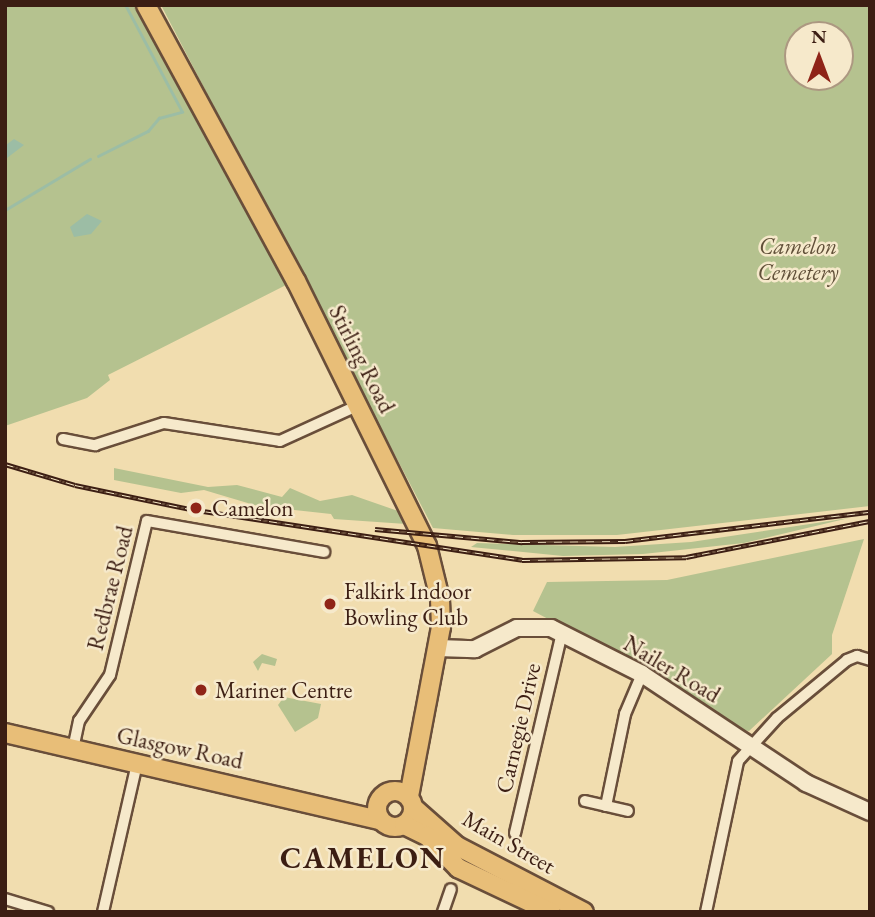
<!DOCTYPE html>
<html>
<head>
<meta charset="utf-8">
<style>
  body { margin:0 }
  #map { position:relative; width:875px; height:917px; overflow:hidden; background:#f1ddaf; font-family:"EB Garamond",serif }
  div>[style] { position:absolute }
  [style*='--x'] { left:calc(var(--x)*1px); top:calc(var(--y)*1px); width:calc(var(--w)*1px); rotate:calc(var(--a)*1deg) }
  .green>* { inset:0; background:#b5c28f }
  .water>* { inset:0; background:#9cbda5 }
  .stream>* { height:2.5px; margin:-1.25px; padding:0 1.25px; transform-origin:1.25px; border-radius:1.25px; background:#9cbda5 }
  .roads { filter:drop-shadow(2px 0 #694e3a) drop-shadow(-2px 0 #694e3a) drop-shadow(0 2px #694e3a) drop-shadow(0 -2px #694e3a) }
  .street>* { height:10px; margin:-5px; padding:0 5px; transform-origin:5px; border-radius:5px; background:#f6e9cb }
  .secondary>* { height:16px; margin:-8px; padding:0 8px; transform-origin:8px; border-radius:8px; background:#f6e9cb }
  .primary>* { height:18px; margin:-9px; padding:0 9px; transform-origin:9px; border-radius:9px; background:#e8be78 }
  .primary>.ring { margin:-9px; padding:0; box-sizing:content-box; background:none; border:18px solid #e8be78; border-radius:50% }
  .rail>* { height:5px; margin-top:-2.5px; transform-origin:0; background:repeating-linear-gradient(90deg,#f6e9cb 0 8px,#3c1e13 0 16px); box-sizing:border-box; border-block:2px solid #3c1e13 }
  .dots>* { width:19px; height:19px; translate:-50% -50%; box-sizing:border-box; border:4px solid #f6e9cb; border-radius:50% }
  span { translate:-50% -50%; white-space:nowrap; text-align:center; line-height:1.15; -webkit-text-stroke:5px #f6e9cb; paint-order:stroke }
  .park-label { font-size:23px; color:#604f38; font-style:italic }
  .street-label { font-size:23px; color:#3c1e13 }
  .poi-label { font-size:23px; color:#3c1e13 }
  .left { translate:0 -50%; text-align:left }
  .district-label { font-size:30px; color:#3c1e13; font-weight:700; letter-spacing:2px }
  .frame { position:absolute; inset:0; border:7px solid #3c1e13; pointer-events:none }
  .north { position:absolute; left:784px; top:21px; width:70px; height:70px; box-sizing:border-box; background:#f6e9cb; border:2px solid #ac9881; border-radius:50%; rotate:0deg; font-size:19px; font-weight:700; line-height:28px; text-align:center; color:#3c1e13 }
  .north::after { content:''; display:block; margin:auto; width:24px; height:32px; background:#8f2418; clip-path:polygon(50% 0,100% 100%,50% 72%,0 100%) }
</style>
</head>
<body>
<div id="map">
  <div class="green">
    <i style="clip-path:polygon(5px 5px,138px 5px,290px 283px,108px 375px,110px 380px,87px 398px,5px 426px)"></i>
    <i style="clip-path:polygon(evenodd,161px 5px,870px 5px,870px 506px,617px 535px,513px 535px,433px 528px,161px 5px,798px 35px,840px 35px,840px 77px,798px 77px,798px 35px)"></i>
    <i style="clip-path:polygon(114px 468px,208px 487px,237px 485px,282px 497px,290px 488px,320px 501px,352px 495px,398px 511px,406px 524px,334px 519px,331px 514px,258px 506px,204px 490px,181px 493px,114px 480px)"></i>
    <i style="clip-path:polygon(849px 518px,744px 543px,643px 554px,563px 556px,471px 547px,477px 543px,615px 547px,691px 542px)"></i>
    <i style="clip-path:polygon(864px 539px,832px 635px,832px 654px,749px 731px,740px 730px,645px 670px,533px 611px,547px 582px,667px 580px)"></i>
    <i style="clip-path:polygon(262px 654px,277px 659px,275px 666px,262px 663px,258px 671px,253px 662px)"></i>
    <i style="clip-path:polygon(284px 697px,321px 704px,318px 718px,295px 732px,278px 705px)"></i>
  </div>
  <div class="water">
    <i style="clip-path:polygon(14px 139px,24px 145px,7px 158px,5px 165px,6px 145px)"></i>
    <i style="clip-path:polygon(87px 214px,102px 221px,91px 234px,74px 237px,70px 227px)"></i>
  </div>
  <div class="stream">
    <i style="--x:98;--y:156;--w:56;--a:-26.6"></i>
    <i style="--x:148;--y:131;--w:17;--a:-50"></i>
    <i style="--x:159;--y:118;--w:24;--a:-15"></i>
    <i style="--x:182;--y:112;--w:121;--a:-118"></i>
    <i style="--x:5;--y:210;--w:99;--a:-31"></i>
  </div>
  <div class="roads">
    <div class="street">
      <i style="--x:63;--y:439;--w:33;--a:11"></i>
      <i style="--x:95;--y:445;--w:72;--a:-17.7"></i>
      <i style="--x:164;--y:423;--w:117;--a:8.8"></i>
      <i style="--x:280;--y:441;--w:87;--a:-24.5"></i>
      <i style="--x:73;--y:749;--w:29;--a:-78"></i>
      <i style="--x:79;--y:721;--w:55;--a:-56"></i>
      <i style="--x:110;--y:675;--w:158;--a:-76.5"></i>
      <i style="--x:147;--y:521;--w:180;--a:9.9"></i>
      <i style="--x:585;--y:801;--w:44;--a:13.1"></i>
      <i style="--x:606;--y:806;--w:94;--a:-78.3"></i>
      <i style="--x:625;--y:714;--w:43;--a:-67"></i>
      <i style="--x:515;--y:833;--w:205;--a:-76.8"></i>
      <i style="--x:5;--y:899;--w:45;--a:16.8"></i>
      <i style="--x:103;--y:912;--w:152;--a:-77.1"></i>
      <i style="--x:443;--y:912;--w:24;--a:-71"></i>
      <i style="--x:706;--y:912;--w:154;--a:-78"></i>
      <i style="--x:738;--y:761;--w:58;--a:-47.8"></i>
      <i style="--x:777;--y:718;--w:91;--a:-39.6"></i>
      <i style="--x:847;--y:660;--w:11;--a:-22"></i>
      <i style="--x:857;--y:656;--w:14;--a:17"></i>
    </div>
    <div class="secondary">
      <i style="--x:438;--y:648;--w:37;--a:2"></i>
      <i style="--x:475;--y:649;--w:47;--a:-26.6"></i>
      <i style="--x:517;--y:628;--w:34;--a:0"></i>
      <i style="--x:551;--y:628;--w:102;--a:26.8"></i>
      <i style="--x:642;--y:674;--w:197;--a:33.6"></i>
      <i style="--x:806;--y:783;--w:70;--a:24.4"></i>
    </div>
    <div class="primary">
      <i style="--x:146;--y:5;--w:314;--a:61.5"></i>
      <i style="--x:296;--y:281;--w:296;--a:63.7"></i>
      <i style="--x:427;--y:546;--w:55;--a:76.2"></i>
      <i style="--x:440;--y:599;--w:28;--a:88"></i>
      <i style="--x:441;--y:627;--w:172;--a:100.7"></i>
      <i style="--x:5;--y:733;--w:385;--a:13.1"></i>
      <i class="ring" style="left:377px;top:791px;width:18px;height:18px"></i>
      <i style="--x:414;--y:808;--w:57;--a:41.5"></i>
      <i style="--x:457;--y:846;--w:143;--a:27.5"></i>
      <i style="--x:404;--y:825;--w:25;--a:26"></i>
      <i style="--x:427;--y:836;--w:45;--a:45.9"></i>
      <i style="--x:458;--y:868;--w:103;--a:25.3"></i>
    </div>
  </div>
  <div class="rail">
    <i style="--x:5;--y:464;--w:73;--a:16.7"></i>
    <i style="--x:75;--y:485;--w:117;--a:11.8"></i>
    <i style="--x:190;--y:509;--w:336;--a:8.7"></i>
    <i style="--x:522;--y:560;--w:164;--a:-1"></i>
    <i style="--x:686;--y:557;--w:187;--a:-11.1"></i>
    <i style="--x:375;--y:529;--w:148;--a:5.1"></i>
    <i style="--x:522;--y:542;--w:103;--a:-0.6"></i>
    <i style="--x:625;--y:541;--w:247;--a:-6.8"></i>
  </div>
  <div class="dots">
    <i style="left:196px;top:508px;background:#8f2418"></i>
    <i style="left:330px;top:604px;background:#8f2418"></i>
    <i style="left:201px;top:690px;background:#8f2418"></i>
  </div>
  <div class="park-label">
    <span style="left:798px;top:259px">Camelon<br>Cemetery</span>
  </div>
  <div class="street-label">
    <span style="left:362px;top:359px;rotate:63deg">Stirling Road</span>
    <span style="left:110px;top:588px;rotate:-76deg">Redbrae Road</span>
    <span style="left:672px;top:669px;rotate:31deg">Nailer Road</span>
    <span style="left:518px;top:728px;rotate:-77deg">Carnegie Drive</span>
    <span style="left:180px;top:748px;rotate:12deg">Glasgow Road</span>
    <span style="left:509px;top:842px;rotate:30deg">Main Street</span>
  </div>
  <div class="poi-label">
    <span class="left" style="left:212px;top:508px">Camelon</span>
    <span class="left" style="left:344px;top:604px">Falkirk Indoor<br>Bowling Club</span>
    <span class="left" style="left:215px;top:690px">Mariner Centre</span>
  </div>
  <div class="district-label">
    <span style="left:363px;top:858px">CAMELON</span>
  </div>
  <div class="frame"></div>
  <div class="north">N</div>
</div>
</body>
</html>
